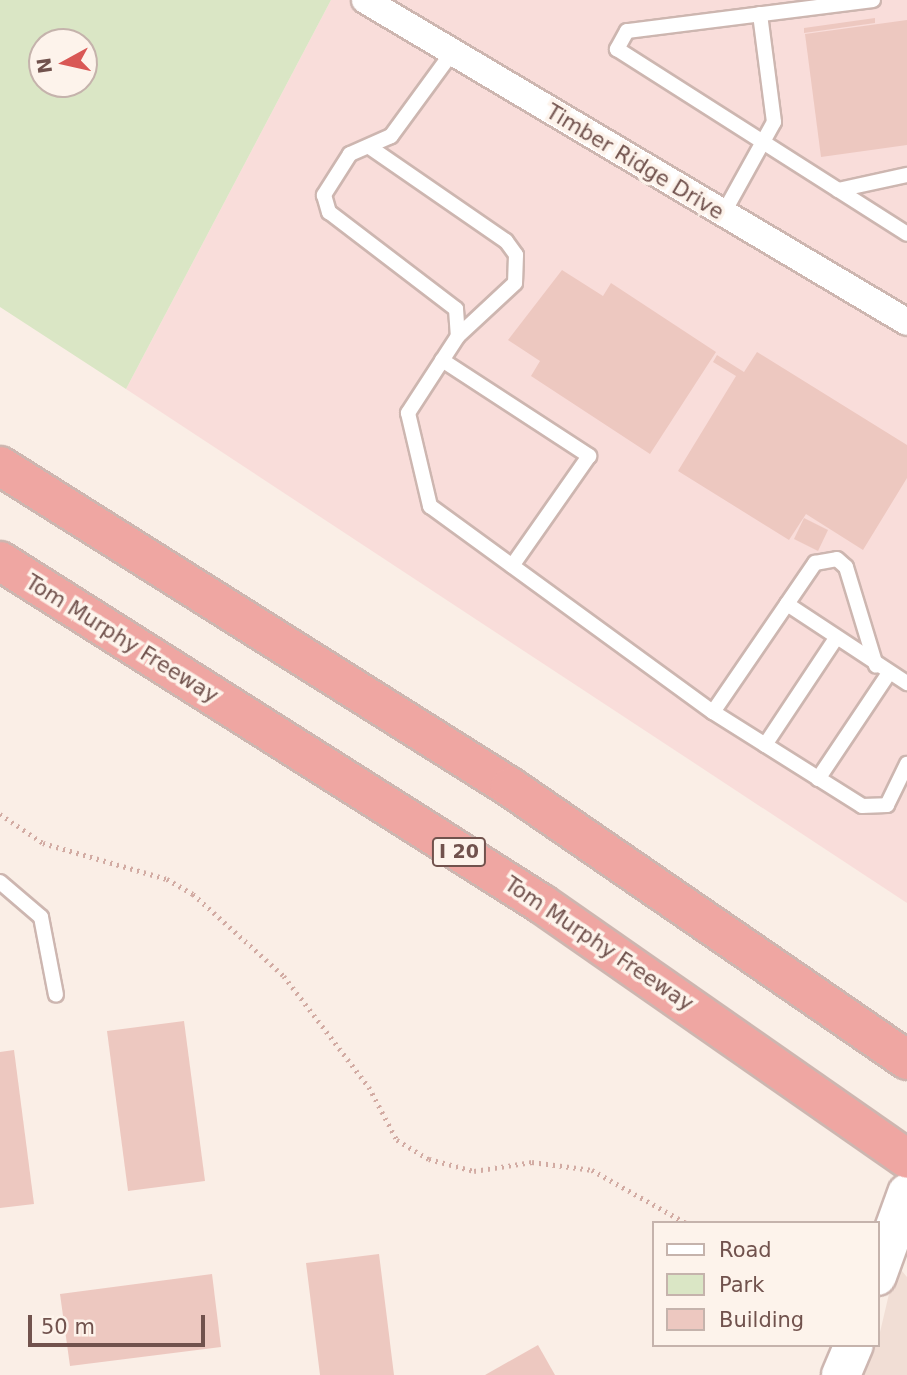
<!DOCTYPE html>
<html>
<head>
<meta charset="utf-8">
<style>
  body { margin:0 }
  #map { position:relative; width:907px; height:1375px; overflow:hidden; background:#faeee6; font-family:"DejaVu Sans",sans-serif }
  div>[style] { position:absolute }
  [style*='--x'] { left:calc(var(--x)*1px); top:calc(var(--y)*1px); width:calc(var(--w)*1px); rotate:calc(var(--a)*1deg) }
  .residential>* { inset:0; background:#f1ded5 }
  .commercial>* { inset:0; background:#f9ddda }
  .green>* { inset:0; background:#dae6c5 }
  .building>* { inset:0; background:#edc8c0 }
  .path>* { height:4.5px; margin-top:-2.25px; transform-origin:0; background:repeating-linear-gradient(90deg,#d2aba3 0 2px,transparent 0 7px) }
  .roads { filter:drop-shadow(2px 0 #cdb6b0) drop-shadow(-2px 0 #cdb6b0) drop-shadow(0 2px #cdb6b0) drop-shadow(0 -2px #cdb6b0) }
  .lane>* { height:14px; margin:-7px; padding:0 7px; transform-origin:7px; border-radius:7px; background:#fff }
  .street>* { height:26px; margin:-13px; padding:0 13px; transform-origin:13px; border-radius:13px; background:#fff }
  .secondary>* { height:38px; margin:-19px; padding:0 19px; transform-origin:19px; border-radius:19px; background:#fff }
  .highway>* { height:38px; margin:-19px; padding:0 19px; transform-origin:19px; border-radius:19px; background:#efa6a2 }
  span { translate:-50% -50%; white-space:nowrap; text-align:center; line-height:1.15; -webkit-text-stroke:7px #fdf3eb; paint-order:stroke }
  .shield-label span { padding:2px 5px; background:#fdf3eb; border:2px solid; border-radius:5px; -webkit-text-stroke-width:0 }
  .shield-label { font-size:19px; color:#71524d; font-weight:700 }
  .street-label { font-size:21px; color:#71524d }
  .legend { position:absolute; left:652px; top:1221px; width:228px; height:126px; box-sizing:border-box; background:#fdf3eb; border:2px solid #c5b3ac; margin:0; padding:9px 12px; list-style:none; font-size:21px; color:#71524d }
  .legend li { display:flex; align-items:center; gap:14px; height:35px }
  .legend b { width:35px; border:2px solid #c5b3ac }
  .north { position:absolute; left:28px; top:28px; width:70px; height:70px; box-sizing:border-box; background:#fdf3eb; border:2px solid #c5b3ac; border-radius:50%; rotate:262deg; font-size:19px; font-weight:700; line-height:28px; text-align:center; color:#71524d }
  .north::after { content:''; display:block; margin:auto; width:24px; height:32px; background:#d95855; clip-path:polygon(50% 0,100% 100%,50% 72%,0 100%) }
  .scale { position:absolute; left:28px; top:1315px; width:177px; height:32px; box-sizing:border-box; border:4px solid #71524d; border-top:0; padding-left:9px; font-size:21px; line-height:24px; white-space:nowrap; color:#71524d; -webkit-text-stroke:5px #fdf3eb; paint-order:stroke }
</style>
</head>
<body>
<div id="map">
  <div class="residential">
    <i style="clip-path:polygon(896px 1264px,907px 1277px,907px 1375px,859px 1375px,871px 1345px,877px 1345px)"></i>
  </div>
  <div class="commercial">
    <i style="clip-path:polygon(331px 0,907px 0,907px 903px,126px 389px)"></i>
  </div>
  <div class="green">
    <i style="clip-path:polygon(evenodd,0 0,331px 0,126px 389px,0 307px,0 0,42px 42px,84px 42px,84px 84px,42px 84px,42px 42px)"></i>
  </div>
  <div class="building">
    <i style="clip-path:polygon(875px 18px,875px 23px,804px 33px,804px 28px)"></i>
    <i style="clip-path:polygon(907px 20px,907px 145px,821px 157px,805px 34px)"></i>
    <i style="clip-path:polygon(562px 270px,603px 296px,611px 283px,716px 352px,650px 454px,531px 376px,540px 361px,508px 340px)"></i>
    <i style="clip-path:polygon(757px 352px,907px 445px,907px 478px,863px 550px,806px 514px,789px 540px,678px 471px,736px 376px,713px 362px,717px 355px,744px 372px)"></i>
    <i style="clip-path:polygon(804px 518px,828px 530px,818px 551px,794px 539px)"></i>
    <i style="clip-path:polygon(184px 1021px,205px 1181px,128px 1191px,107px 1031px)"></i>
    <i style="clip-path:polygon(14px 1050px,34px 1204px,0 1208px,0 1052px)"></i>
    <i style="clip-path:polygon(379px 1254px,394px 1375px,320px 1375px,306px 1263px)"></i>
    <i style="clip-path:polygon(212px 1274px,221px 1347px,70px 1366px,60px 1294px)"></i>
    <i style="clip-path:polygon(538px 1345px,555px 1375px,485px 1375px)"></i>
  </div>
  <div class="path">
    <i style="--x:0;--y:814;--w:52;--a:34"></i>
    <i style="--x:43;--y:843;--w:129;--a:16.2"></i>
    <i style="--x:167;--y:879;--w:30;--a:30"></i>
    <i style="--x:193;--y:894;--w:122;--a:42"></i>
    <i style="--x:284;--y:976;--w:140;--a:52.6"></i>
    <i style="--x:369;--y:1087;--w:60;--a:62.2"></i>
    <i style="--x:397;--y:1140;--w:37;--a:31"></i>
    <i style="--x:429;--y:1159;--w:47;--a:14.9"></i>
    <i style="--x:474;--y:1171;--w:59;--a:-8.8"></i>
    <i style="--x:532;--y:1162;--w:61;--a:7.6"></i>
    <i style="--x:592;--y:1170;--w:108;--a:29.4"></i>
  </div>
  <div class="roads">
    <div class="lane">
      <i style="--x:873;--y:0;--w:248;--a:172.8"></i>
      <i style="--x:627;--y:31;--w:21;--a:119"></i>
      <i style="--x:617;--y:49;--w:344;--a:32.5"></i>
      <i style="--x:451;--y:54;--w:102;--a:126.2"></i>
      <i style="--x:391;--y:136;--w:45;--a:156.3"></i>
      <i style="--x:350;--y:154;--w:49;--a:122.4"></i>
      <i style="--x:324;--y:195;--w:18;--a:74"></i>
      <i style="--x:329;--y:212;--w:160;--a:37.4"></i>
      <i style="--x:456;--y:309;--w:27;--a:86"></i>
      <i style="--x:458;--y:336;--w:92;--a:123"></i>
      <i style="--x:408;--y:413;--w:96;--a:76.7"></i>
      <i style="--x:430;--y:506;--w:350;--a:36.1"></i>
      <i style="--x:713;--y:712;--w:131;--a:-55.6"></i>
      <i style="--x:787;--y:604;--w:144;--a:33.4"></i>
      <i style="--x:371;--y:148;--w:164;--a:34.6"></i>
      <i style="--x:506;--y:241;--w:17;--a:54"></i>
      <i style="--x:516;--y:255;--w:28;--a:92"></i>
      <i style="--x:515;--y:283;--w:78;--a:137.1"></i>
      <i style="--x:838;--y:190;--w:71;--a:-12.3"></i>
      <i style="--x:723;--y:214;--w:105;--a:-61"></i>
      <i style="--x:774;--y:122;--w:109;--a:-97.4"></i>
      <i style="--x:442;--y:360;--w:176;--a:33.1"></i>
      <i style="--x:589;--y:456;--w:134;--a:125"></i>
      <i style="--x:787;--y:604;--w:50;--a:-55.7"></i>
      <i style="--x:815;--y:563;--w:22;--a:-10"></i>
      <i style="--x:837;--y:559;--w:12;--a:42"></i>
      <i style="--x:846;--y:567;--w:103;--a:73.1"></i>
      <i style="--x:713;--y:712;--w:176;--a:32.2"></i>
      <i style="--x:862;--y:806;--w:25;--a:-2"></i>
      <i style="--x:887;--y:805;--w:46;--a:-64"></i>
      <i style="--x:765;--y:745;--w:128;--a:-56.4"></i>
      <i style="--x:818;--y:779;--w:128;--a:-56.2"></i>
      <i style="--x:0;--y:882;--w:54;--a:40.5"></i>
      <i style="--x:41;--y:917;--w:79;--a:79.1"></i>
    </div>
    <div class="street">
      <i style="--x:365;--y:0;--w:630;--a:30.71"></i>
    </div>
    <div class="secondary">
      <i style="--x:877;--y:1276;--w:88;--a:-70.1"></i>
      <i style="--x:841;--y:1375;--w:33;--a:-67"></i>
    </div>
    <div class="highway">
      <i style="--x:0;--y:466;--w:603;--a:32.19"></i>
      <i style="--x:510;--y:787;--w:482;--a:34.5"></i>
      <i style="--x:0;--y:561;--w:641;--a:32.33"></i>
      <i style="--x:542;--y:904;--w:445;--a:34.9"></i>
    </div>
  </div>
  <div class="shield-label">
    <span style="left:459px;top:852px">I 20</span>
  </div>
  <div class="street-label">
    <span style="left:635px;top:162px;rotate:31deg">Timber Ridge Drive</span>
    <span style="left:122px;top:639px;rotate:32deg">Tom Murphy Freeway</span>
    <span style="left:599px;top:944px;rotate:34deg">Tom Murphy Freeway</span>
  </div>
  <ul class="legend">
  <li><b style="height:9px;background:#fff"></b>Road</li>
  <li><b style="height:19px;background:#dae6c5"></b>Park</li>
  <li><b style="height:19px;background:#edc8c0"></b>Building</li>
  </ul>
  <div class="north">N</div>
  <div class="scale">50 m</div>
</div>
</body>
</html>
